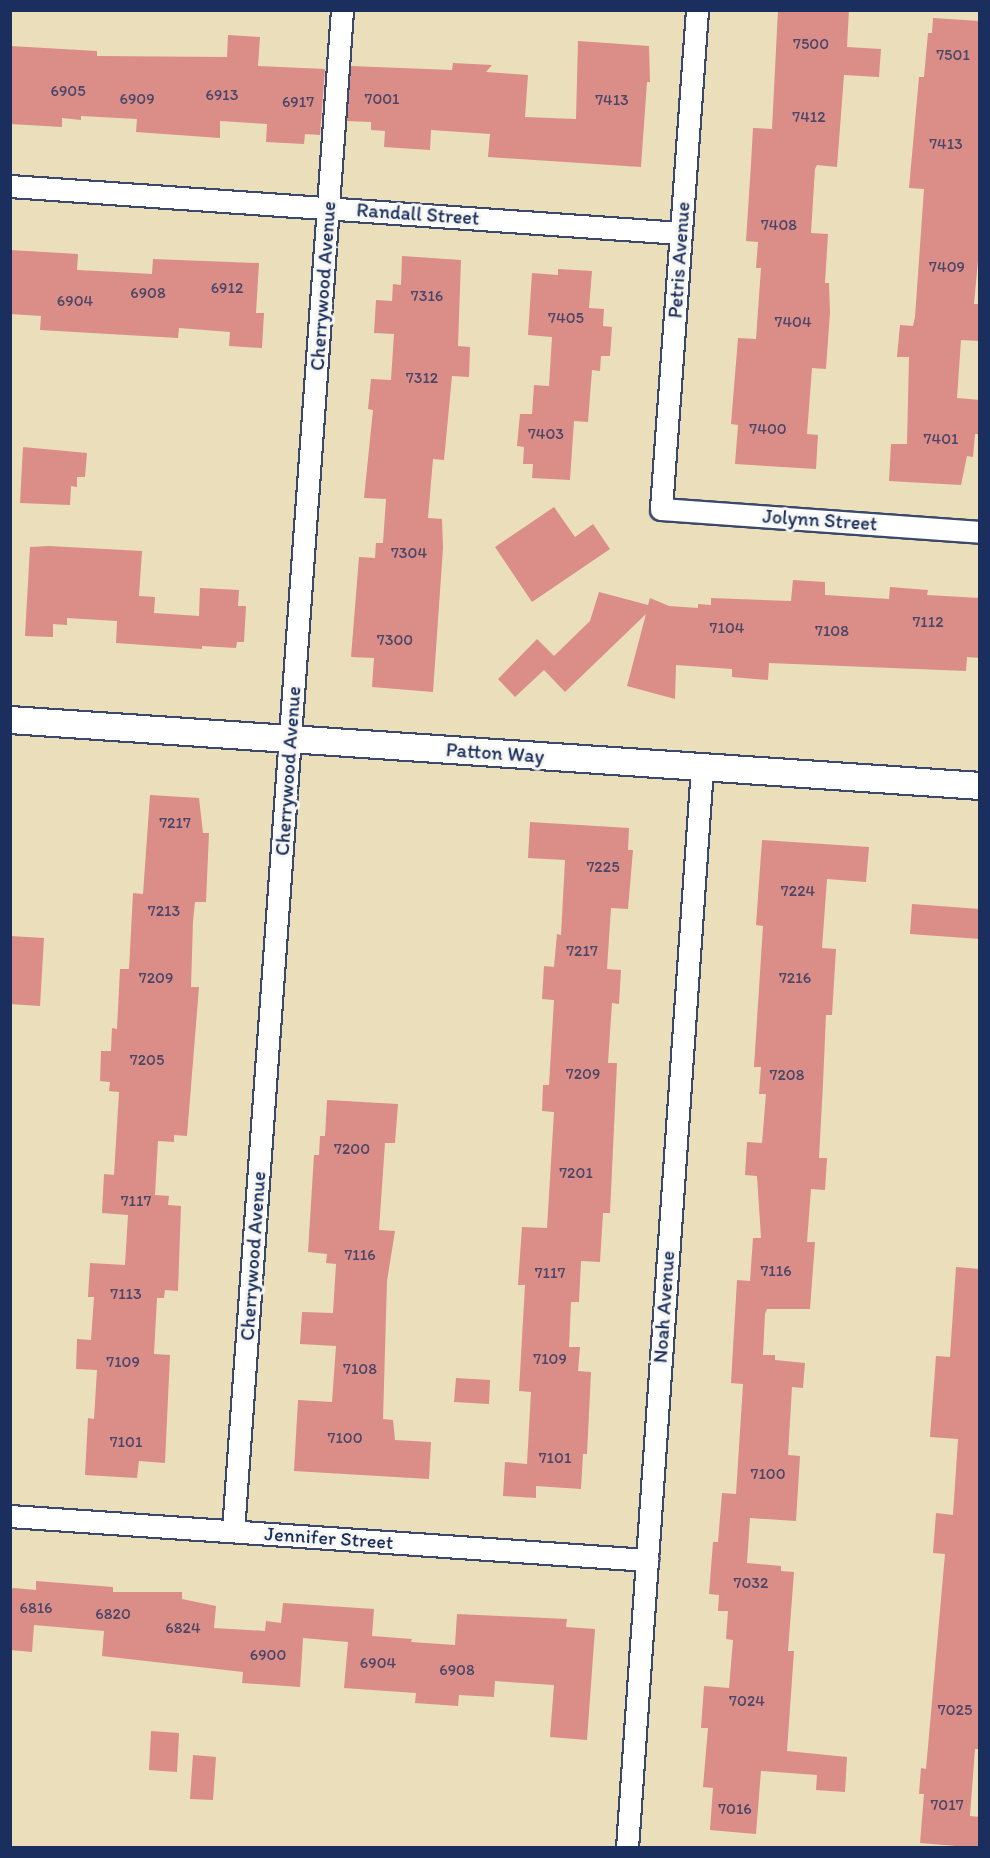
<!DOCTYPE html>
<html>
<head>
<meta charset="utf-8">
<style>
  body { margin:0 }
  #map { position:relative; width:990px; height:1858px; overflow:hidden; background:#ebdebb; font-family:Itim,sans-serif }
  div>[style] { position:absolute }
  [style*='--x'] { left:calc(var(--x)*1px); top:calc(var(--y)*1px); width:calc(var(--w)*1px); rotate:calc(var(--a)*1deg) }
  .building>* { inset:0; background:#db8d87 }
  .roads { filter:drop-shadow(2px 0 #3a496c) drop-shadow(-2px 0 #3a496c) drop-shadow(0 2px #3a496c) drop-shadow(0 -2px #3a496c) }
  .minor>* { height:21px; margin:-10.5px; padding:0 10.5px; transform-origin:10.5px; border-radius:10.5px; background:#fff }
  .tertiary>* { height:26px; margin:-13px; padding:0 13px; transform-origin:13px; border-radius:13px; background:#fff }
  span { translate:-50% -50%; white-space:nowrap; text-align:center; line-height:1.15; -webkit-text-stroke:6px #f6f6f2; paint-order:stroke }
  .number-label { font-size:16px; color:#4b4668 }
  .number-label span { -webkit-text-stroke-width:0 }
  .street-label { font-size:20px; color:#1b2f5e }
  .frame { position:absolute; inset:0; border:12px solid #1b2f5e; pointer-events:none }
</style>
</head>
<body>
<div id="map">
  <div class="building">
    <i style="clip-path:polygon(778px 10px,849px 10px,847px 47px,881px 49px,879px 77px,844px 75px,837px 167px,817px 165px,815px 169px,811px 233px,828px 234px,825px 283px,829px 283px,830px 312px,826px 369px,812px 368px,807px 434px,818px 435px,816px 469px,735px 464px,738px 425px,731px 424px,738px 338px,756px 339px,761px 268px,756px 268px,758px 242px,746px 241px,751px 164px,753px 128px,772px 129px)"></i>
    <i style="clip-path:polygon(933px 18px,980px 21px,980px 239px,974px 304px,980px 304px,980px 341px,961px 340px,957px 398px,980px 400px,980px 434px,975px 434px,973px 457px,967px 456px,961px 485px,889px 481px,891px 444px,907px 444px,909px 357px,897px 357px,900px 325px,913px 326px,915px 317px,924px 189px,909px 188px,919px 77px,924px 77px,928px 33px,932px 33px)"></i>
    <i style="clip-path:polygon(228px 35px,260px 37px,258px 66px,325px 69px,320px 135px,305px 134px,304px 144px,266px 142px,267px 124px,220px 121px,220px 138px,136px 132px,137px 119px,81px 116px,81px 120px,62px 118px,62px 127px,10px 124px,10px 46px,97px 51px,97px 56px,227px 57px)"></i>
    <i style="clip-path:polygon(578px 41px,649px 46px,650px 82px,647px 82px,641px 167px,488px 157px,490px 134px,431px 130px,430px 150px,384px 147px,385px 131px,371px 130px,371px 122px,347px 121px,351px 66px,452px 70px,453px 63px,492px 65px,486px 72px,528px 75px,525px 117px,576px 119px)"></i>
    <i style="clip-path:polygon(10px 250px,78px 254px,77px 270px,117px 272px,152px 274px,153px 259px,259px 263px,256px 313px,264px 313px,262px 348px,229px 346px,230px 332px,179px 328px,178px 338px,40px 330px,41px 316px,10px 314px)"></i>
    <i style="clip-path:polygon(402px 256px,461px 260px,458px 346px,470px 347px,469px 377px,452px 376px,444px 460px,433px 459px,428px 518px,442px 519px,443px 548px,433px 692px,372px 687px,374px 658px,351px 657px,359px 557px,375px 558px,376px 543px,383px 543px,386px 499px,364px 498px,373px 410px,368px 409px,371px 379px,391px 380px,394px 334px,374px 333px,376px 300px,392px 301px,393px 284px,401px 285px)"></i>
    <i style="clip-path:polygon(558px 269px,592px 271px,589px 308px,604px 309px,603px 326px,612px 327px,610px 356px,601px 356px,600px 371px,592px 370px,588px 422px,574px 421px,570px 480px,532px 478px,533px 464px,523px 464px,524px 447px,517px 446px,520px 414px,532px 414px,534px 385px,549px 386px,552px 337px,528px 335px,532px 273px,558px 275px)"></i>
    <i style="clip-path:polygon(23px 447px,87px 453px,85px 477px,77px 477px,77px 487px,71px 486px,70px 505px,20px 503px)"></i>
    <i style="clip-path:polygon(554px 507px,575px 537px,593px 524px,610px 549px,532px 602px,495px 547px)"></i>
    <i style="clip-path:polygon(49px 546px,142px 551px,139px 596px,155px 597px,154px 613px,199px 616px,200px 588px,239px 590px,238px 606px,246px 606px,244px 642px,237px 642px,236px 648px,202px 646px,202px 649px,116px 643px,117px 621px,67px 618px,67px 625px,53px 624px,53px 637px,25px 636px,30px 547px)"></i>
    <i style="clip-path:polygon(793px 580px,825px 582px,825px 595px,889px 599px,890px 587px,928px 590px,927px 595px,980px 598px,980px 658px,967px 657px,966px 671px,769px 663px,768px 680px,732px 677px,732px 669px,676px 665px,675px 699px,627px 686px,646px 614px,565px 692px,544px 670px,515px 697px,498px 679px,537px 639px,554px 656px,590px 621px,599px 592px,648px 605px,650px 598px,669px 606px,698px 608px,698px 604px,711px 605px,711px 598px,791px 601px)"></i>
    <i style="clip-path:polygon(150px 795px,199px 798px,203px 833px,209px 833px,206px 902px,195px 902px,193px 921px,191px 987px,199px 987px,187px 1136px,174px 1135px,174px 1142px,158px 1141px,155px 1195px,169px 1196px,168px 1205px,181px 1206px,178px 1291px,165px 1290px,164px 1298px,157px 1298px,154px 1354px,170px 1355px,165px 1463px,139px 1461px,137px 1478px,85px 1475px,88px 1418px,94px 1419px,97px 1370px,76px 1369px,77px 1339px,91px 1340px,94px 1297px,88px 1297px,90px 1263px,125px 1265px,128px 1215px,102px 1213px,104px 1174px,114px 1175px,119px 1092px,109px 1091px,110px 1082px,100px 1081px,101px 1051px,111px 1051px,112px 1028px,117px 1029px,120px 969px,129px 969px,133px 893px,143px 894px)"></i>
    <i style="clip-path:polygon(530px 822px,629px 828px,628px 850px,633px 850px,628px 909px,611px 908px,607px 969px,621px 970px,619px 1004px,612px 1003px,608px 1063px,617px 1063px,610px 1213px,603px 1213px,600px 1262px,581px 1261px,579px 1302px,571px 1302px,569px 1347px,580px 1347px,578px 1371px,591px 1372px,587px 1454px,583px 1454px,581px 1489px,536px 1486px,536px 1498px,503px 1496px,505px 1462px,527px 1464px,531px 1392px,519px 1391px,525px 1285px,518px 1285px,522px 1227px,547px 1228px,554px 1112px,542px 1111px,543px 1085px,549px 1085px,554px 1000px,542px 999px,544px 966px,554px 967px,557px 934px,561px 935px,565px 860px,528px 858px)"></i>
    <i style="clip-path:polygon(762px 840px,869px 847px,866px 882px,827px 879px,822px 948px,836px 949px,832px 1015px,826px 1015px,823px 1083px,819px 1158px,827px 1158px,825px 1190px,811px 1189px,807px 1242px,815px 1242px,810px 1309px,767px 1309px,765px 1314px,763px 1355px,775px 1355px,775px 1360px,805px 1363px,803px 1388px,792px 1387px,788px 1455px,800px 1456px,796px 1521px,750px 1518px,747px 1563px,781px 1566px,781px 1571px,794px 1572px,788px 1651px,794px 1651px,787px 1751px,847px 1757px,845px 1792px,816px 1790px,817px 1775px,761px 1771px,756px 1834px,710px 1830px,713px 1788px,703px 1787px,708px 1728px,701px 1728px,704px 1686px,729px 1688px,733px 1640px,726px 1639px,728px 1611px,718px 1611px,719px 1595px,709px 1594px,713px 1542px,718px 1542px,722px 1493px,736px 1494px,743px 1384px,731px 1383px,737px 1280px,750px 1281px,753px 1238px,761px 1238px,757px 1176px,745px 1175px,747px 1142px,762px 1143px,766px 1094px,759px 1094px,761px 1067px,754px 1067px,763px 926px,756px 925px)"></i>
    <i style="clip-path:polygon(912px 904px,980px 909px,980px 939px,910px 934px)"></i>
    <i style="clip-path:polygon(10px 936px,44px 938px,40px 1006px,10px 1004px)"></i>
    <i style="clip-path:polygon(327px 1100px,398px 1104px,395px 1143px,385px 1143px,379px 1230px,395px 1231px,387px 1281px,383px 1419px,393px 1420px,395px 1440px,431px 1442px,429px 1479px,294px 1471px,298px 1400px,332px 1402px,336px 1346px,300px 1344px,302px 1312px,333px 1313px,336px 1264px,326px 1263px,327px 1254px,308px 1252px,314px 1155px,319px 1155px,320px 1136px,325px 1136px)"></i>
    <i style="clip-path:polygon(956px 1267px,980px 1269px,980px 1749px,975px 1749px,970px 1816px,980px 1817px,980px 1848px,920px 1843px,924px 1794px,919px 1794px,921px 1768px,926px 1769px,945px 1554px,933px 1553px,936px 1513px,953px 1515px,958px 1439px,930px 1437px,936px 1356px,950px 1357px)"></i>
    <i style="clip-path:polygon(456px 1378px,490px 1380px,489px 1404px,454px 1402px)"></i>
    <i style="clip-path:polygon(36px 1581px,113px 1587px,113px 1592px,182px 1592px,182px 1599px,216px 1606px,214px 1628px,265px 1631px,266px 1621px,281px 1623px,283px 1603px,374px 1609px,372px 1636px,412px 1639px,411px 1642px,455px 1645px,457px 1614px,567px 1619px,566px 1627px,595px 1629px,587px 1740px,550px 1737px,554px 1685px,495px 1681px,494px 1697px,459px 1695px,458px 1706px,415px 1703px,416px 1693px,344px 1688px,348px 1642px,303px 1638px,300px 1687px,242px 1683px,243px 1672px,102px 1656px,104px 1631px,34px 1625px,32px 1652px,10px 1650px,10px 1592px,13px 1588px,36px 1590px)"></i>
    <i style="clip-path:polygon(151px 1731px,179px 1733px,177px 1772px,149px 1770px)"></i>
    <i style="clip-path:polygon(193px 1755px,216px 1757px,213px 1800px,190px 1799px)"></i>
  </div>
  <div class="roads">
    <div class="minor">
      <i style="--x:697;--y:10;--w:500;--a:94.13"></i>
      <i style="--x:661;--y:509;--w:320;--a:4.1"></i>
      <i style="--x:10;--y:186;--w:673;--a:4.01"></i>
      <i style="--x:10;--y:1516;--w:639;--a:3.95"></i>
      <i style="--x:233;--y:1531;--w:1525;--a:-85.9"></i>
      <i style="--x:627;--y:1848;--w:1083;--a:-86.03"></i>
    </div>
    <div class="tertiary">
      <i style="--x:10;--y:720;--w:972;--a:3.89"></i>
    </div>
  </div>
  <div class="number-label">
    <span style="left:811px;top:44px">7500</span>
    <span style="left:953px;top:55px">7501</span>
    <span style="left:68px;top:91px">6905</span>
    <span style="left:222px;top:95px">6913</span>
    <span style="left:137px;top:99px">6909</span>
    <span style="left:382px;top:99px">7001</span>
    <span style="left:612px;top:100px">7413</span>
    <span style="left:298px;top:102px">6917</span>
    <span style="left:809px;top:117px">7412</span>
    <span style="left:946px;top:144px">7413</span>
    <span style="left:779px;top:225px">7408</span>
    <span style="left:947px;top:267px">7409</span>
    <span style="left:227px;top:288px">6912</span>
    <span style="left:148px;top:293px">6908</span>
    <span style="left:427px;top:296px">7316</span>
    <span style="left:75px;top:301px">6904</span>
    <span style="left:566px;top:318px">7405</span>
    <span style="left:793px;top:322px">7404</span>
    <span style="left:422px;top:378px">7312</span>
    <span style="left:768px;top:429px">7400</span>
    <span style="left:546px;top:434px">7403</span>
    <span style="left:941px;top:439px">7401</span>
    <span style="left:409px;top:553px">7304</span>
    <span style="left:928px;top:622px">7112</span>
    <span style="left:727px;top:628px">7104</span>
    <span style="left:832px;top:631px">7108</span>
    <span style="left:395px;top:640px">7300</span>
    <span style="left:175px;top:823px">7217</span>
    <span style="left:603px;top:867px">7225</span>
    <span style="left:798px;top:891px">7224</span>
    <span style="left:164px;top:911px">7213</span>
    <span style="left:582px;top:951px">7217</span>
    <span style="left:156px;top:978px">7209</span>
    <span style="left:795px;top:978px">7216</span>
    <span style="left:147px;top:1060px">7205</span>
    <span style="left:583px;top:1074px">7209</span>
    <span style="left:787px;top:1075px">7208</span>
    <span style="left:352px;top:1149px">7200</span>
    <span style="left:576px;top:1173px">7201</span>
    <span style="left:136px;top:1201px">7117</span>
    <span style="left:360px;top:1255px">7116</span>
    <span style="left:776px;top:1271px">7116</span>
    <span style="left:550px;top:1273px">7117</span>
    <span style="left:126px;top:1294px">7113</span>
    <span style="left:550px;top:1359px">7109</span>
    <span style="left:123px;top:1362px">7109</span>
    <span style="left:360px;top:1369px">7108</span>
    <span style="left:345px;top:1438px">7100</span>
    <span style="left:126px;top:1442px">7101</span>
    <span style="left:555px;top:1458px">7101</span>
    <span style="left:768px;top:1474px">7100</span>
    <span style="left:751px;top:1583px">7032</span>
    <span style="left:36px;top:1608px">6816</span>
    <span style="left:113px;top:1614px">6820</span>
    <span style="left:183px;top:1628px">6824</span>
    <span style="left:268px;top:1655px">6900</span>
    <span style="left:378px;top:1663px">6904</span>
    <span style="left:457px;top:1670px">6908</span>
    <span style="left:747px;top:1701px">7024</span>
    <span style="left:955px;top:1710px">7025</span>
    <span style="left:947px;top:1805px">7017</span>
    <span style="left:735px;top:1809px">7016</span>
  </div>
  <div class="street-label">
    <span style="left:418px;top:214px;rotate:4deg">Randall Street</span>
    <span style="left:679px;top:260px;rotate:-86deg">Petris Avenue</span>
    <span style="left:323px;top:286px;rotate:-86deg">Cherrywood Avenue</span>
    <span style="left:820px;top:520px;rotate:4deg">Jolynn Street</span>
    <span style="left:495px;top:753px;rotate:4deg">Patton Way</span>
    <span style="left:288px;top:771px;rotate:-86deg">Cherrywood Avenue</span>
    <span style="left:253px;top:1256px;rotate:-86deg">Cherrywood Avenue</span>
    <span style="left:664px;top:1307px;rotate:-86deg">Noah Avenue</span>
    <span style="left:329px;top:1538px;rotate:4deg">Jennifer Street</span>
  </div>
  <div class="frame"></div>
</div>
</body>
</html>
